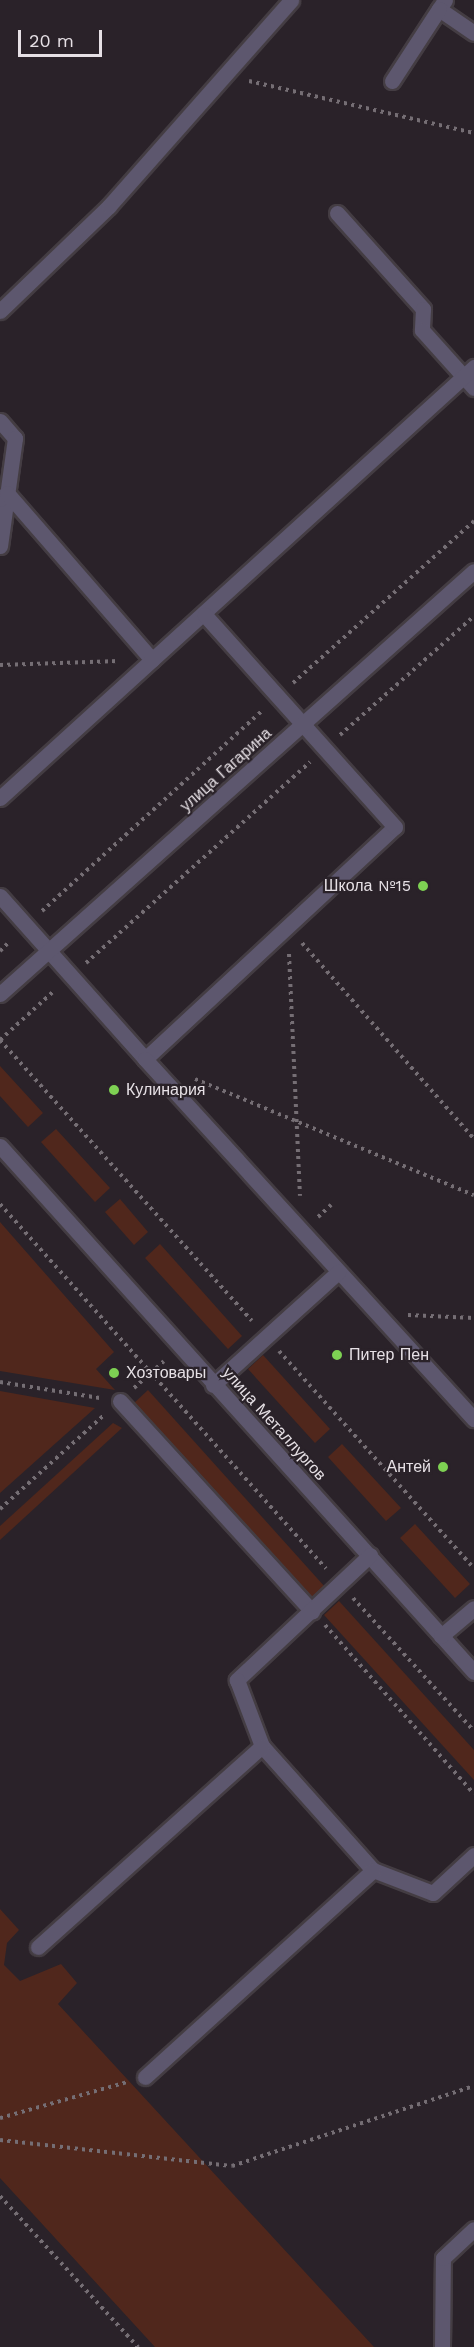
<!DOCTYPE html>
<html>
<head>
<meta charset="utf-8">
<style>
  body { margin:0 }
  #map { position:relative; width:474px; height:2347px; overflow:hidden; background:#2a2229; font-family:"Work Sans",sans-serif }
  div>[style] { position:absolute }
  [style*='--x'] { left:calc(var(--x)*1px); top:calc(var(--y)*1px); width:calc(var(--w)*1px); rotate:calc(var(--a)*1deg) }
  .green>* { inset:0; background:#50271c }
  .path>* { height:4px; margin-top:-2px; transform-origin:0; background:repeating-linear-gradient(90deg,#756e74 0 3px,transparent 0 7.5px) }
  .roads { filter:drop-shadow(2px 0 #443d43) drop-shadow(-2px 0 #443d43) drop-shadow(0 2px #443d43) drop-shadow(0 -2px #443d43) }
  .minor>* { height:15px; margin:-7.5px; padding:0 7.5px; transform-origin:7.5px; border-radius:7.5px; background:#5d576e }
  .dots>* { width:16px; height:16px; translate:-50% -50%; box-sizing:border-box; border:3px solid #2a2229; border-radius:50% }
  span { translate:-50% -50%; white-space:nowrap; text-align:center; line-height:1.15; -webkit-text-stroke:4.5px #2a2229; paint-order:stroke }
  .street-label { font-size:16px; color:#e6e0e5 }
  .poi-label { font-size:16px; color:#e6e0e5 }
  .right { translate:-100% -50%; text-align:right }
  .left { translate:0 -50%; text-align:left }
  .scale { position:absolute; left:18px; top:30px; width:84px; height:27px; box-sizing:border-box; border:3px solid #e6e0e5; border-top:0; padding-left:8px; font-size:18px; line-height:21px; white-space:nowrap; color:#e6e0e5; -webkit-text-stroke:4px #2a2229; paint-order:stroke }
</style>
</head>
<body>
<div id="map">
  <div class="green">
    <i style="clip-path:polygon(0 1066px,43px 1113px,28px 1127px,0 1096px)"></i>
    <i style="clip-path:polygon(56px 1129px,110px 1188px,95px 1202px,41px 1142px)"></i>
    <i style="clip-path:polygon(120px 1199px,148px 1232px,134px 1245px,105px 1212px)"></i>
    <i style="clip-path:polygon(0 1222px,114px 1352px,96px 1369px,115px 1390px,0 1371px)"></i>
    <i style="clip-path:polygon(160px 1244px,242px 1336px,228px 1349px,145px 1258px)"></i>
    <i style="clip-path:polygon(263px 1355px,330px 1429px,315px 1443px,248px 1369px)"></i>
    <i style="clip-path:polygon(148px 1390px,325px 1587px,310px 1600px,133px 1404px)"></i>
    <i style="clip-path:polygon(0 1391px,95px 1408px,0 1493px)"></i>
    <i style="clip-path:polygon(113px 1423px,122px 1428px,0 1540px,0 1526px)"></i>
    <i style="clip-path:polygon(342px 1444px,401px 1508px,386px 1521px,328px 1457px)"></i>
    <i style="clip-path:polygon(415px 1524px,470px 1584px,455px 1598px,400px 1538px)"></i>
    <i style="clip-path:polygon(339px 1601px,474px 1750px,474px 1780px,324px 1615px)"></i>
    <i style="clip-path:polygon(0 1909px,19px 1930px,7px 1943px,4px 1965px,20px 1981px,61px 1964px,77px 1983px,58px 2004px,374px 2347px,155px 2347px,0 2178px)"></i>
  </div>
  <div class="path">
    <i style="--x:249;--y:81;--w:231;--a:13"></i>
    <i style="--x:0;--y:665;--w:119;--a:-1.9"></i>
    <i style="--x:293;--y:683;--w:243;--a:-41.8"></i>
    <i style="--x:340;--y:735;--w:179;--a:-41.6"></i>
    <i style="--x:42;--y:911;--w:299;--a:-42.3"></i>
    <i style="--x:302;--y:943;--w:261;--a:48.7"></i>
    <i style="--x:0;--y:951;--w:14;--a:-45"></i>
    <i style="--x:289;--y:954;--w:242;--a:87.4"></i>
    <i style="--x:86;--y:963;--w:301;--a:-41.9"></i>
    <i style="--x:0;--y:1040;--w:377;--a:48.1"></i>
    <i style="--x:0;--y:1040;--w:74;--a:-42.3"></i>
    <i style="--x:195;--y:1079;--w:302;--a:22.6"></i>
    <i style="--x:0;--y:1204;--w:489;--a:48.2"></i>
    <i style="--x:318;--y:1217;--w:18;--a:-43"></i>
    <i style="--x:408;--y:1315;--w:66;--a:2.6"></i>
    <i style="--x:279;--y:1351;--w:292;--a:48.1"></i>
    <i style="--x:0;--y:1382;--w:101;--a:9.1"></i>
    <i style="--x:134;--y:1388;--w:40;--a:-42"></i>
    <i style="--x:0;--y:1509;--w:140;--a:-42.1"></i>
    <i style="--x:353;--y:1598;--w:180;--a:47.7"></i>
    <i style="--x:325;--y:1625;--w:225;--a:48.6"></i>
    <i style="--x:0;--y:2118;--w:132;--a:-15.8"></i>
    <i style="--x:0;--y:2140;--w:233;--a:6.4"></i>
    <i style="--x:232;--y:2166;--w:255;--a:-18.3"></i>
    <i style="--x:0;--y:2196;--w:205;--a:47.6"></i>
  </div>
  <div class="roads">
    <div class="minor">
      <i style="--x:445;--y:0;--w:11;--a:124"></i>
      <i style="--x:439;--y:9;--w:42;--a:34.4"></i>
      <i style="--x:392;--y:81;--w:86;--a:-56.9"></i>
      <i style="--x:337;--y:213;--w:129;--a:48.1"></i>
      <i style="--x:423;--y:309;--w:21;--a:93"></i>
      <i style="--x:422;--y:330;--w:78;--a:48.1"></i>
      <i style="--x:0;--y:311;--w:151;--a:-43.9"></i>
      <i style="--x:109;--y:206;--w:275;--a:-48.5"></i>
      <i style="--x:0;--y:421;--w:23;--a:49"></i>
      <i style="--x:15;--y:438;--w:109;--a:97.9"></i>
      <i style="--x:0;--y:499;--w:9;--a:-41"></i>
      <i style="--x:7;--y:493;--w:221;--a:49"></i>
      <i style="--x:0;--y:798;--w:641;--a:-42.28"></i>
      <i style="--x:0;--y:896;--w:218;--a:48.3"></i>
      <i style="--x:145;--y:1059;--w:341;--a:-42.9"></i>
      <i style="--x:395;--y:827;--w:285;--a:-131.9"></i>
      <i style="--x:0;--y:994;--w:635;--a:-41.75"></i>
      <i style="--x:145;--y:1059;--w:488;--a:47.6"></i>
      <i style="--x:0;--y:1146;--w:708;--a:47.98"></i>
      <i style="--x:213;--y:1385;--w:169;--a:-42.1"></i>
      <i style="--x:120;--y:1401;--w:285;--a:47.6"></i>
      <i style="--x:370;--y:1555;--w:183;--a:136.8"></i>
      <i style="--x:237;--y:1680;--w:71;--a:69.3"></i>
      <i style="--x:262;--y:1746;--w:166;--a:48.2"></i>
      <i style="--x:373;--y:1870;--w:64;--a:21"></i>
      <i style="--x:433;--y:1893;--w:56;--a:-42.8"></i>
      <i style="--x:441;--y:1636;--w:43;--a:-40.3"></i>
      <i style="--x:38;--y:1947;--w:301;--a:-41.9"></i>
      <i style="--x:145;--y:2077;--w:308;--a:-42.2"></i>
      <i style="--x:442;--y:2347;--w:89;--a:-89.4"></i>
      <i style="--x:443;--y:2258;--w:42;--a:-43.1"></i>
    </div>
  </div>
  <div class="dots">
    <i style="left:423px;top:886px;background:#7ed153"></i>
    <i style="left:114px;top:1090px;background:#7ed153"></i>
    <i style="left:337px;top:1355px;background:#7ed153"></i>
    <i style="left:114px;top:1373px;background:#7ed153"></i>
    <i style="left:443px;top:1467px;background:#7ed153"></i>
  </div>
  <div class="street-label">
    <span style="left:226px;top:770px;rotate:-42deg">улица Гагарина</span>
    <span style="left:274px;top:1424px;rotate:48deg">улица Металлургов</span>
  </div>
  <div class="poi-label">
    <span class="right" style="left:411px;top:886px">Школа №15</span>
    <span class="left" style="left:126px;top:1090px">Кулинария</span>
    <span class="left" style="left:349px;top:1355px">Питер Пен</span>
    <span class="left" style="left:126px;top:1373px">Хозтовары</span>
    <span class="right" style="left:431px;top:1467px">Антей</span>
  </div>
  <div class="scale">20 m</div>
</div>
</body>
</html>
